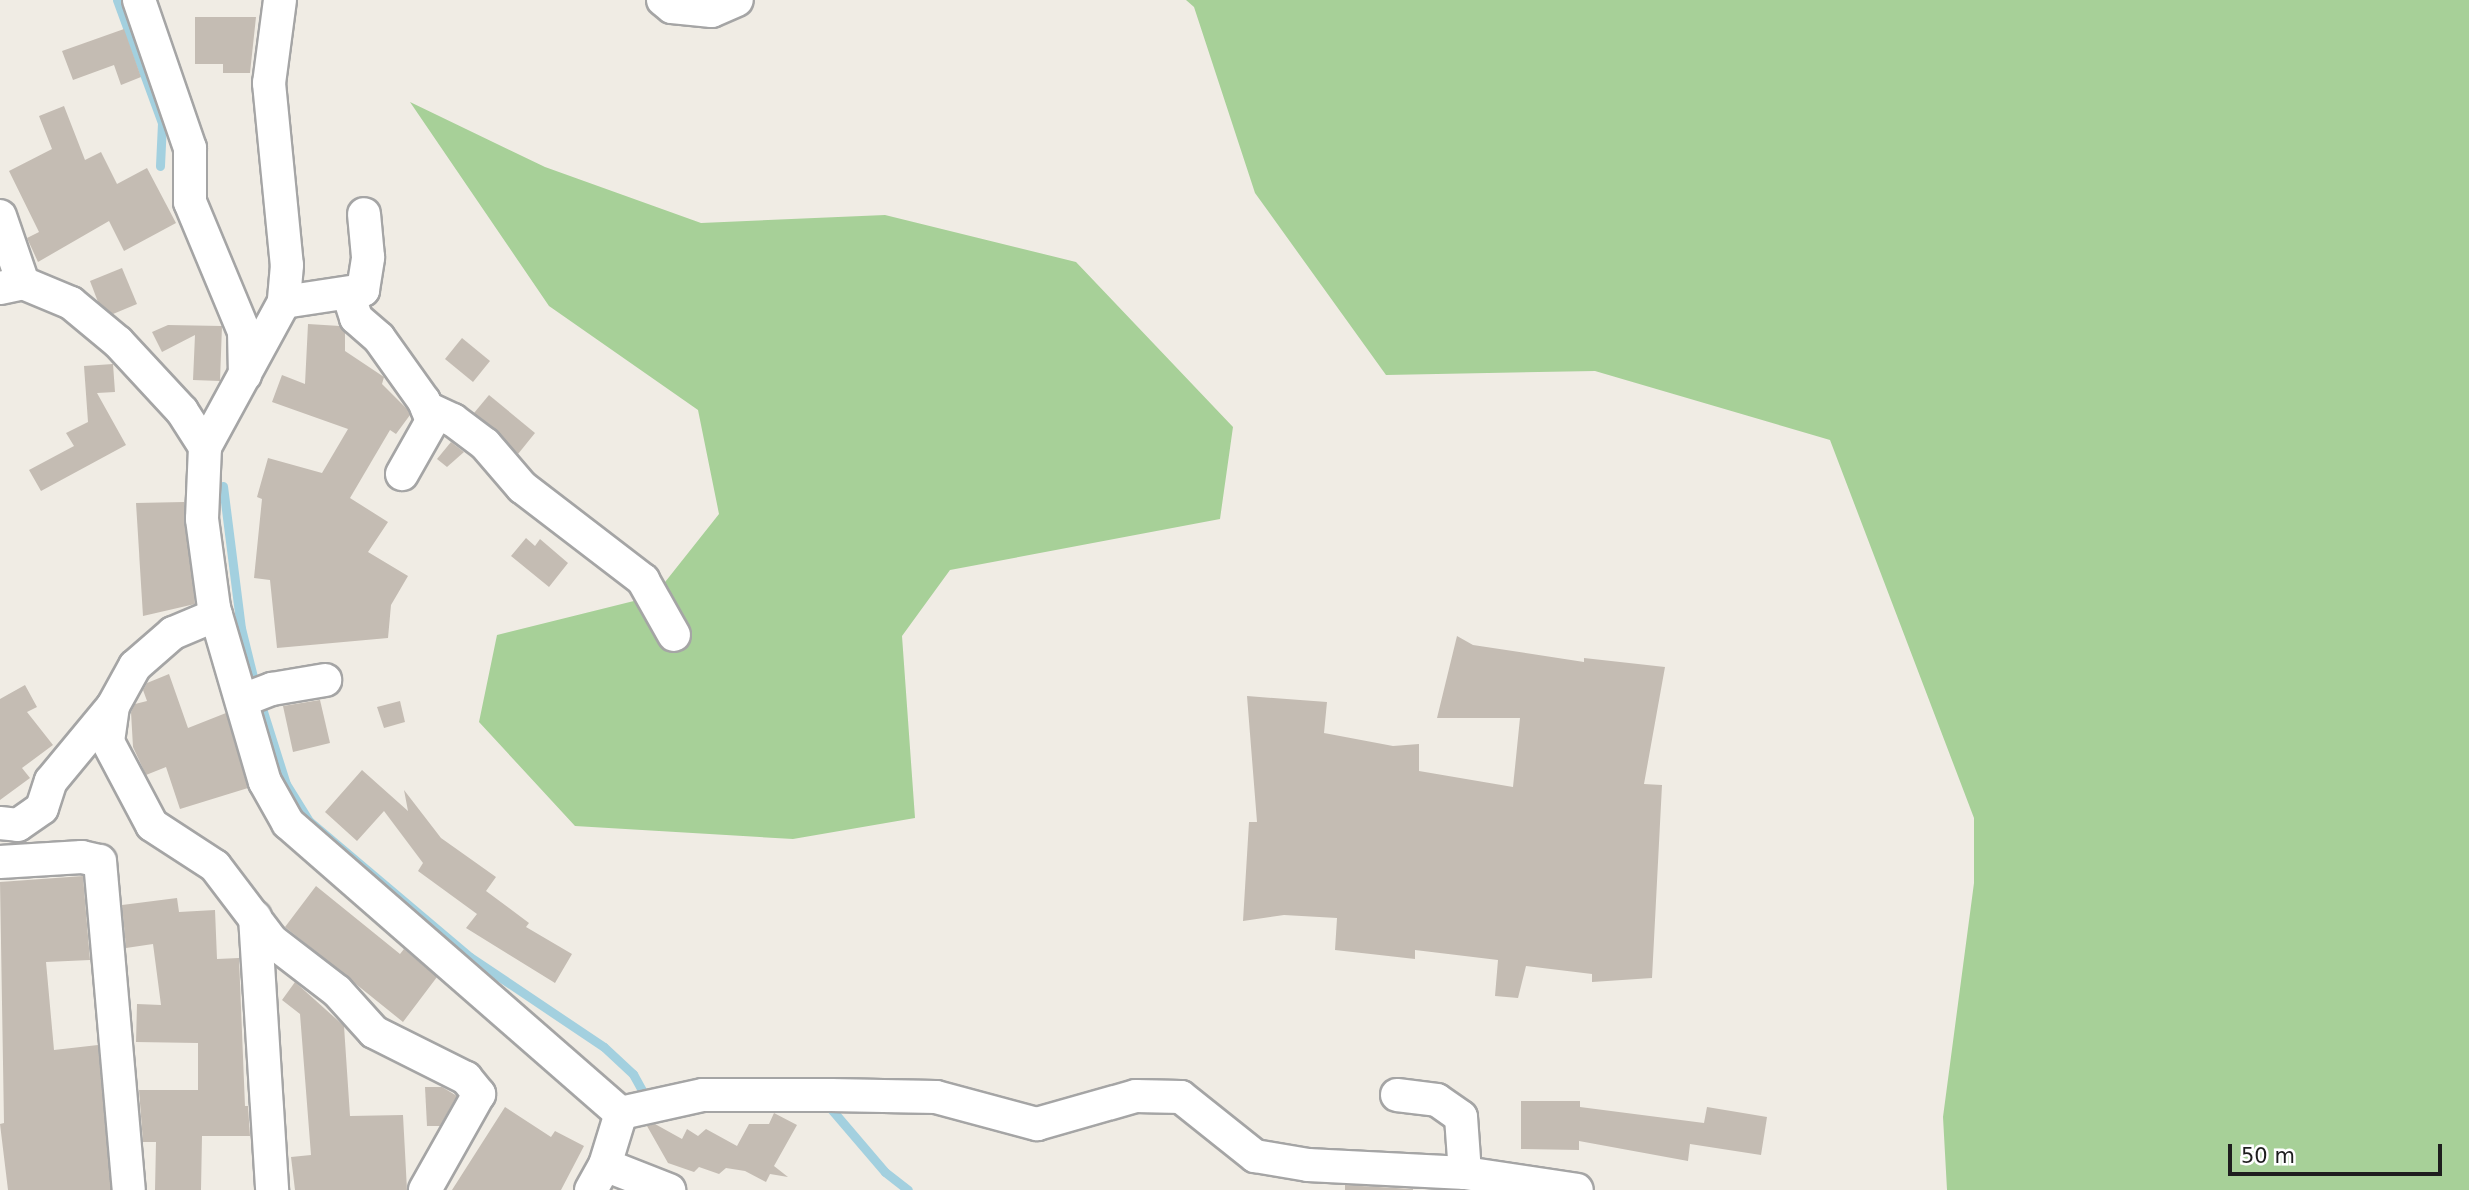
<!DOCTYPE html>
<html>
<head>
<meta charset="utf-8">
<style>
  body { margin:0 }
  #map { position:relative; width:2469px; height:1190px; overflow:hidden; background:#f0ece4; font-family:"DejaVu Sans",sans-serif }
  div>[style] { position:absolute }
  [style*='--x'] { left:calc(var(--x)*1px); top:calc(var(--y)*1px); width:calc(var(--w)*1px); rotate:calc(var(--a)*1deg) }
  .forest>* { inset:0; background:#a7d098 }
  .stream>* { height:9px; margin:-4.5px; padding:0 4.5px; transform-origin:4.5px; border-radius:4.5px; background:#a3d0df }
  .building>* { inset:0; background:#c4bcb3 }
  .roads { filter:drop-shadow(2px 0 #a5a5a5) drop-shadow(-2px 0 #a5a5a5) drop-shadow(0 2px #a5a5a5) drop-shadow(0 -2px #a5a5a5) }
  .street>* { height:32px; margin:-16px; padding:0 16px; transform-origin:16px; border-radius:16px; background:#fff }
  span { translate:-50% -50%; white-space:nowrap; text-align:center; line-height:1.15; -webkit-text-stroke:5px #fff; paint-order:stroke }
  .scale { position:absolute; left:2228px; top:1144px; width:214px; height:32px; box-sizing:border-box; border:4px solid #1e1e1e; border-top:0; padding-left:9px; font-size:21px; line-height:24px; white-space:nowrap; color:#1e1e1e; -webkit-text-stroke:5px #fff; paint-order:stroke }
</style>
</head>
<body>
<div id="map">
  <div class="forest">
    <i style="clip-path:polygon(1186px 0,2469px 0,2469px 1190px,1947px 1190px,1943px 1117px,1974px 883px,1974px 818px,1830px 440px,1595px 371px,1386px 375px,1255px 193px,1194px 7px)"></i>
    <i style="clip-path:polygon(410px 102px,545px 167px,701px 223px,885px 215px,1076px 262px,1233px 427px,1220px 519px,950px 570px,902px 636px,915px 818px,793px 839px,575px 826px,479px 722px,497px 635px,654px 596px,719px 514px,698px 410px,549px 306px)"></i>
  </div>
  <div class="stream">
    <i style="--x:117;--y:0;--w:131;--a:69.9"></i>
    <i style="--x:162;--y:123;--w:43;--a:92.7"></i>
    <i style="--x:223;--y:486;--w:143;--a:82.8"></i>
    <i style="--x:241;--y:628;--w:63;--a:76.2"></i>
    <i style="--x:256;--y:689;--w:100;--a:72.5"></i>
    <i style="--x:286;--y:784;--w:44;--a:58.1"></i>
    <i style="--x:309;--y:821;--w:211;--a:40.2"></i>
    <i style="--x:470;--y:957;--w:161;--a:33.9"></i>
    <i style="--x:604;--y:1047;--w:40;--a:43"></i>
    <i style="--x:633;--y:1074;--w:31;--a:61"></i>
    <i style="--x:826;--y:1103;--w:91;--a:49.5"></i>
    <i style="--x:885;--y:1172;--w:29;--a:38"></i>
  </div>
  <div class="building">
    <i style="clip-path:polygon(195px 17px,256px 17px,250px 73px,223px 73px,223px 64px,195px 64px)"></i>
    <i style="clip-path:polygon(124px 29px,141px 77px,121px 85px,114px 65px,73px 80px,62px 51px)"></i>
    <i style="clip-path:polygon(64px 106px,85px 160px,101px 152px,117px 184px,147px 168px,176px 223px,124px 251px,109px 221px,38px 262px,27px 238px,39px 232px,9px 171px,52px 149px,39px 116px)"></i>
    <i style="clip-path:polygon(122px 268px,137px 304px,113px 314px,98px 302px,90px 281px)"></i>
    <i style="clip-path:polygon(308px 324px,340px 326px,345px 333px,345px 351px,384px 377px,382px 384px,408px 410px,410px 415px,396px 434px,390px 430px,350px 498px,388px 522px,368px 552px,408px 576px,391px 605px,388px 638px,277px 648px,270px 580px,254px 578px,262px 499px,257px 497px,268px 458px,322px 473px,348px 429px,272px 402px,282px 375px,305px 384px)"></i>
    <i style="clip-path:polygon(168px 325px,222px 326px,220px 381px,193px 380px,195px 335px,162px 352px,152px 332px)"></i>
    <i style="clip-path:polygon(462px 338px,490px 361px,473px 382px,445px 359px)"></i>
    <i style="clip-path:polygon(113px 364px,115px 392px,97px 393px,126px 445px,41px 491px,29px 470px,74px 446px,66px 433px,88px 422px,84px 366px)"></i>
    <i style="clip-path:polygon(489px 395px,535px 433px,518px 454px,474px 413px)"></i>
    <i style="clip-path:polygon(451px 442px,464px 452px,447px 467px,437px 459px)"></i>
    <i style="clip-path:polygon(184px 502px,195px 604px,143px 616px,136px 503px)"></i>
    <i style="clip-path:polygon(526px 538px,535px 546px,540px 539px,568px 563px,549px 587px,511px 556px)"></i>
    <i style="clip-path:polygon(1457px 636px,1473px 645px,1584px 662px,1584px 658px,1665px 667px,1644px 784px,1662px 785px,1652px 978px,1592px 982px,1592px 974px,1526px 966px,1518px 998px,1495px 996px,1498px 960px,1415px 950px,1415px 959px,1335px 950px,1337px 918px,1284px 915px,1243px 921px,1249px 822px,1257px 822px,1247px 696px,1327px 702px,1324px 733px,1393px 746px,1419px 744px,1419px 771px,1513px 787px,1520px 718px,1437px 718px)"></i>
    <i style="clip-path:polygon(169px 674px,188px 728px,226px 713px,248px 788px,180px 809px,166px 767px,146px 775px,133px 747px,131px 712px,135px 704px,147px 701px,143px 690px,147px 683px)"></i>
    <i style="clip-path:polygon(25px 685px,37px 707px,27px 712px,53px 745px,22px 768px,30px 778px,0 800px,0 699px)"></i>
    <i style="clip-path:polygon(320px 700px,330px 743px,293px 752px,283px 706px)"></i>
    <i style="clip-path:polygon(400px 701px,405px 722px,384px 728px,377px 707px)"></i>
    <i style="clip-path:polygon(362px 770px,408px 811px,404px 790px,441px 838px,496px 877px,486px 891px,529px 923px,526px 927px,572px 954px,555px 983px,466px 928px,477px 914px,418px 871px,423px 863px,384px 811px,357px 841px,325px 812px)"></i>
    <i style="clip-path:polygon(83px 876px,90px 960px,46px 962px,54px 1050px,98px 1045px,111px 1190px,8px 1190px,0 1124px,4px 1123px,0 882px)"></i>
    <i style="clip-path:polygon(316px 886px,400px 954px,404px 949px,437px 977px,403px 1022px,285px 927px)"></i>
    <i style="clip-path:polygon(177px 898px,179px 912px,215px 910px,217px 959px,239px 958px,245px 1106px,248px 1106px,250px 1136px,202px 1136px,201px 1190px,155px 1190px,156px 1142px,143px 1142px,139px 1090px,198px 1090px,198px 1043px,136px 1042px,137px 1004px,161px 1005px,153px 944px,126px 948px,122px 905px)"></i>
    <i style="clip-path:polygon(295px 982px,344px 1026px,350px 1116px,403px 1115px,407px 1190px,295px 1190px,291px 1157px,311px 1155px,300px 1014px,282px 1000px)"></i>
    <i style="clip-path:polygon(425px 1087px,442px 1087px,457px 1096px,440px 1126px,427px 1126px)"></i>
    <i style="clip-path:polygon(1521px 1101px,1580px 1101px,1580px 1107px,1704px 1123px,1707px 1107px,1767px 1117px,1761px 1155px,1690px 1144px,1688px 1161px,1579px 1141px,1579px 1150px,1521px 1149px)"></i>
    <i style="clip-path:polygon(505px 1107px,551px 1137px,555px 1131px,584px 1146px,561px 1190px,452px 1190px)"></i>
    <i style="clip-path:polygon(774px 1113px,797px 1125px,774px 1166px,788px 1177px,770px 1174px,766px 1182px,745px 1171px,726px 1168px,719px 1174px,699px 1167px,694px 1172px,668px 1163px,647px 1126px,655px 1124px,682px 1139px,687px 1129px,698px 1136px,706px 1129px,737px 1146px,749px 1124px,769px 1124px)"></i>
    <i style="clip-path:polygon(1345px 1185px,1413px 1189px,1413px 1190px,1345px 1190px)"></i>
  </div>
  <div class="roads">
    <div class="street">
      <i style="--x:139;--y:0;--w:157;--a:71"></i>
      <i style="--x:190;--y:148;--w:54;--a:90"></i>
      <i style="--x:190;--y:202;--w:141;--a:67.4"></i>
      <i style="--x:244;--y:332;--w:43;--a:88.7"></i>
      <i style="--x:280;--y:0;--w:84;--a:97.5"></i>
      <i style="--x:269;--y:83;--w:183;--a:84.4"></i>
      <i style="--x:287;--y:265;--w:37;--a:95"></i>
      <i style="--x:284;--y:302;--w:165;--a:118.6"></i>
      <i style="--x:205;--y:447;--w:72;--a:92.4"></i>
      <i style="--x:202;--y:519;--w:90;--a:82.3"></i>
      <i style="--x:214;--y:608;--w:181;--a:73.7"></i>
      <i style="--x:265;--y:782;--w:47;--a:60.7"></i>
      <i style="--x:288;--y:823;--w:442;--a:41.1"></i>
      <i style="--x:663;--y:0;--w:11;--a:38"></i>
      <i style="--x:672;--y:7;--w:40;--a:5.7"></i>
      <i style="--x:712;--y:11;--w:27;--a:-24"></i>
      <i style="--x:0;--y:216;--w:71;--a:71.1"></i>
      <i style="--x:0;--y:288;--w:24;--a:-12"></i>
      <i style="--x:23;--y:283;--w:52;--a:22.6"></i>
      <i style="--x:71;--y:303;--w:61;--a:39.7"></i>
      <i style="--x:118;--y:342;--w:94;--a:47.2"></i>
      <i style="--x:182;--y:411;--w:43;--a:57.4"></i>
      <i style="--x:348;--y:293;--w:26;--a:72"></i>
      <i style="--x:356;--y:318;--w:30;--a:41"></i>
      <i style="--x:379;--y:338;--w:77;--a:54.5"></i>
      <i style="--x:424;--y:401;--w:22;--a:68"></i>
      <i style="--x:432;--y:421;--w:61;--a:119.5"></i>
      <i style="--x:284;--y:302;--w:80;--a:-8.6"></i>
      <i style="--x:363;--y:290;--w:33;--a:-81"></i>
      <i style="--x:368;--y:257;--w:43;--a:-95.3"></i>
      <i style="--x:427;--y:408;--w:29;--a:25"></i>
      <i style="--x:453;--y:420;--w:40;--a:37"></i>
      <i style="--x:485;--y:444;--w:57;--a:49.3"></i>
      <i style="--x:522;--y:487;--w:153;--a:37.5"></i>
      <i style="--x:643;--y:580;--w:63;--a:60.6"></i>
      <i style="--x:216;--y:615;--w:47;--a:157.3"></i>
      <i style="--x:173;--y:633;--w:50;--a:139"></i>
      <i style="--x:135;--y:666;--w:46;--a:118.8"></i>
      <i style="--x:113;--y:706;--w:36;--a:98"></i>
      <i style="--x:108;--y:742;--w:94;--a:62.1"></i>
      <i style="--x:152;--y:825;--w:75;--a:33.1"></i>
      <i style="--x:215;--y:866;--w:94;--a:52.8"></i>
      <i style="--x:272;--y:941;--w:82;--a:37.6"></i>
      <i style="--x:337;--y:991;--w:55;--a:47.9"></i>
      <i style="--x:374;--y:1032;--w:103;--a:26.6"></i>
      <i style="--x:466;--y:1078;--w:21;--a:51"></i>
      <i style="--x:479;--y:1094;--w:110;--a:119.4"></i>
      <i style="--x:243;--y:700;--w:31;--a:-21"></i>
      <i style="--x:272;--y:689;--w:54;--a:-9.6"></i>
      <i style="--x:0;--y:823;--w:18;--a:6"></i>
      <i style="--x:18;--y:825;--w:29;--a:-35"></i>
      <i style="--x:42;--y:808;--w:28;--a:-72"></i>
      <i style="--x:51;--y:781;--w:97;--a:-50.4"></i>
      <i style="--x:0;--y:862;--w:82;--a:-3.5"></i>
      <i style="--x:82;--y:857;--w:18;--a:13"></i>
      <i style="--x:100;--y:861;--w:330;--a:85"></i>
      <i style="--x:255;--y:917;--w:274;--a:86.4"></i>
      <i style="--x:1397;--y:1095;--w:40;--a:7.1"></i>
      <i style="--x:1437;--y:1100;--w:29;--a:35"></i>
      <i style="--x:1461;--y:1117;--w:56;--a:85.9"></i>
      <i style="--x:621;--y:1113;--w:84;--a:-12.4"></i>
      <i style="--x:703;--y:1095;--w:128;--a:0"></i>
      <i style="--x:831;--y:1095;--w:105;--a:1.1"></i>
      <i style="--x:936;--y:1097;--w:105;--a:15"></i>
      <i style="--x:1037;--y:1124;--w:103;--a:-15.8"></i>
      <i style="--x:1136;--y:1096;--w:45;--a:1.3"></i>
      <i style="--x:1181;--y:1097;--w:95;--a:38.6"></i>
      <i style="--x:1255;--y:1156;--w:54;--a:9.6"></i>
      <i style="--x:1308;--y:1165;--w:157;--a:2.9"></i>
      <i style="--x:1465;--y:1173;--w:113;--a:8.6"></i>
      <i style="--x:605;--y:1165;--w:69;--a:21.3"></i>
      <i style="--x:591;--y:1190;--w:29;--a:-61"></i>
      <i style="--x:605;--y:1165;--w:54;--a:-72.9"></i>
    </div>
  </div>
  <div class="scale">50 m</div>
</div>
</body>
</html>
